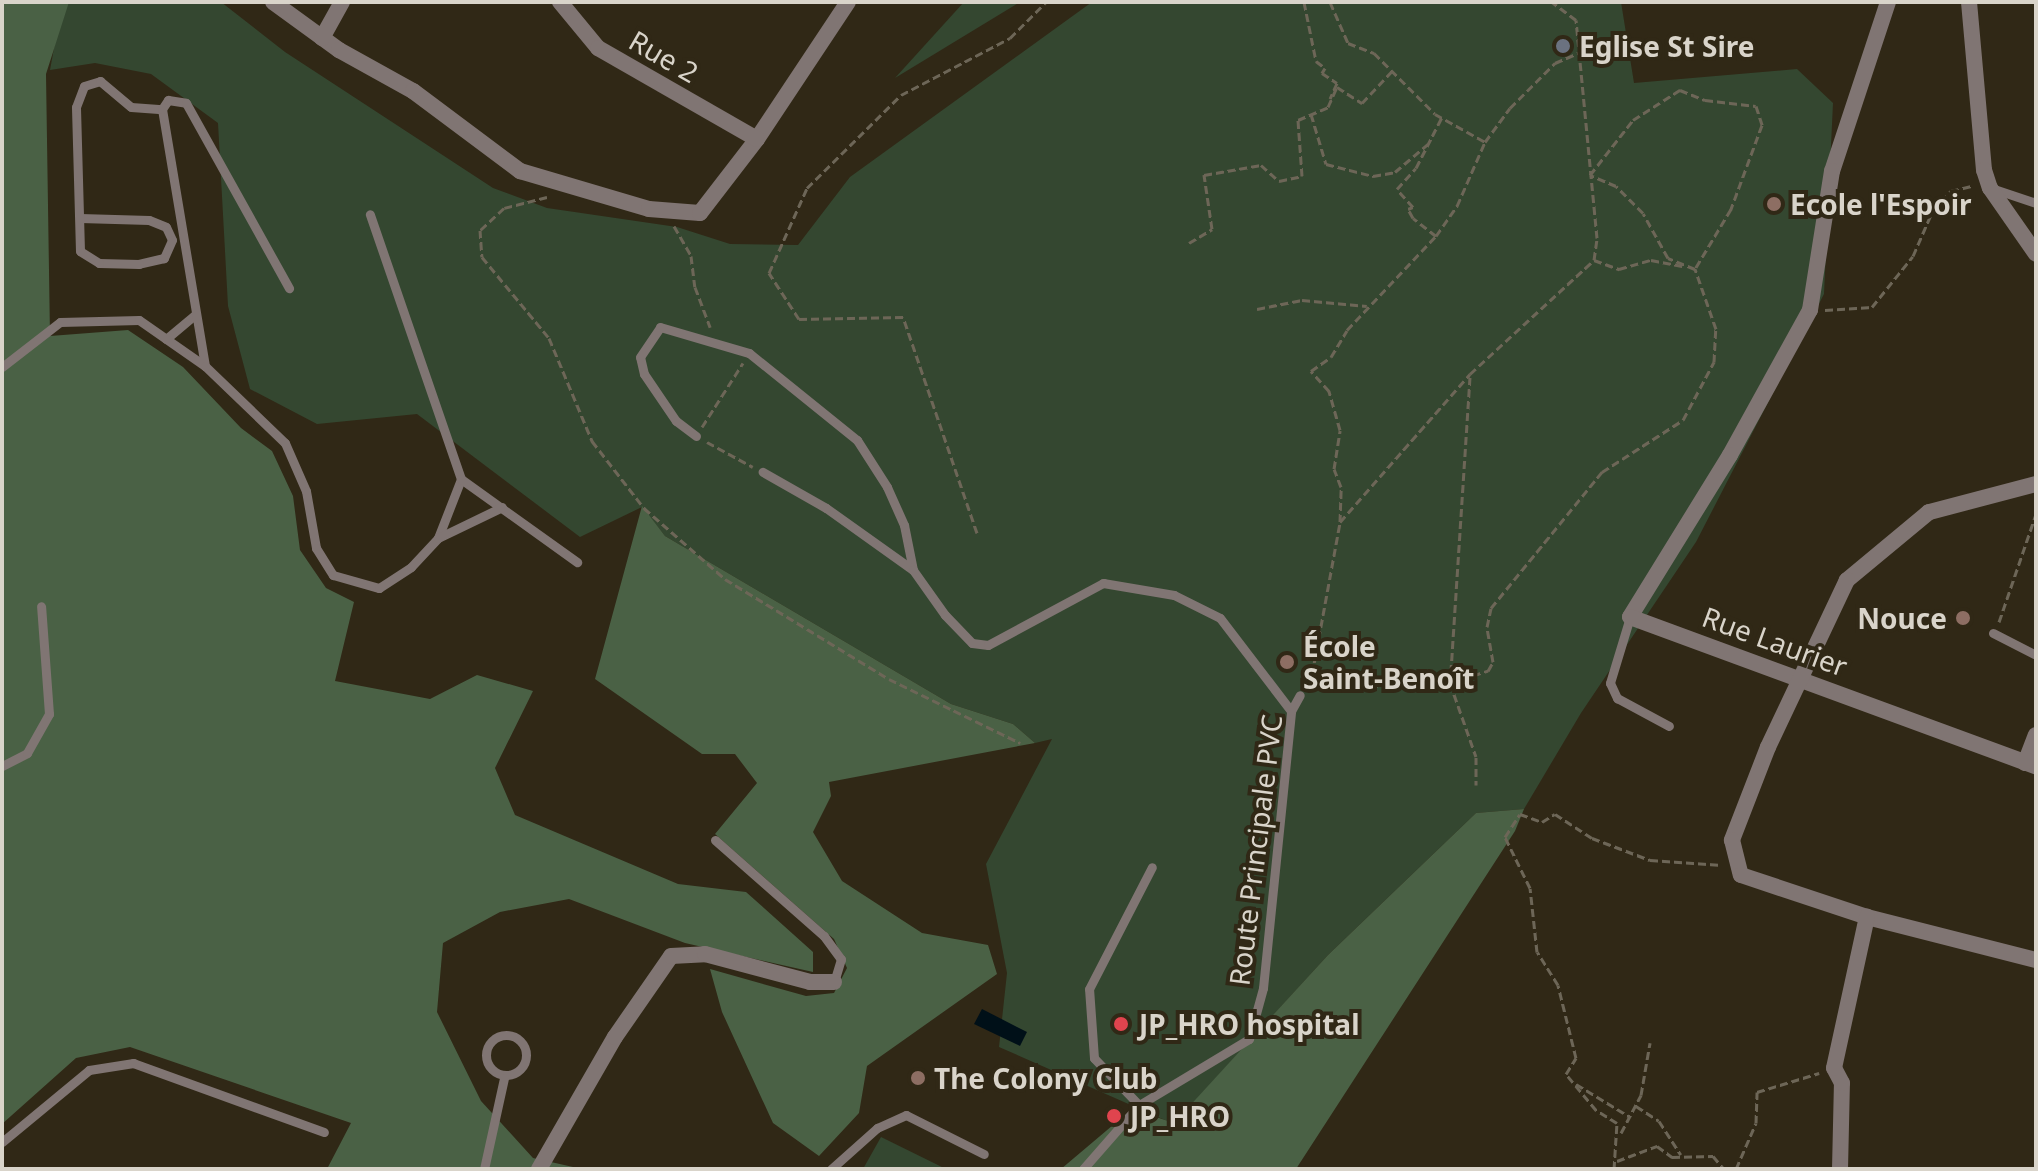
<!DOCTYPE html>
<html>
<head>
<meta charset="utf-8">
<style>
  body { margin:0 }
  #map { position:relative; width:2038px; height:1171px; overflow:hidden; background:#302816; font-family:"Noto Sans",sans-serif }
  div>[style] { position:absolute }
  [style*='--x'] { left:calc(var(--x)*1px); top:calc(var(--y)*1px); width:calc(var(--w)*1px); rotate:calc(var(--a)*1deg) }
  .green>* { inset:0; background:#344730 }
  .forest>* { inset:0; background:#4a6145 }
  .water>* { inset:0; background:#001018 }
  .path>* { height:3px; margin-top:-1.5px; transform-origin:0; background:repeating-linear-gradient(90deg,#6d6657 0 8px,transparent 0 12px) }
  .lane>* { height:9px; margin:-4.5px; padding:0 4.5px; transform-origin:4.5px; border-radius:4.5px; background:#807573 }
  .lane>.ring { margin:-4.5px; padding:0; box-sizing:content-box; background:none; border:9px solid #807573; border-radius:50% }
  .street>* { height:16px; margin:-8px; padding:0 8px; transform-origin:8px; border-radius:8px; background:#807573 }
  .dots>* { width:22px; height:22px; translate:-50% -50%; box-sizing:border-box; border:4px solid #302816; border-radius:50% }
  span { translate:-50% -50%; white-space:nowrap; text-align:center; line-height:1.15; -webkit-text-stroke:8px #302816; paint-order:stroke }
  .poi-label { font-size:28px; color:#d9d4ca; font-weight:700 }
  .left { translate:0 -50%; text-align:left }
  .right { translate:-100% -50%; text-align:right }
  .street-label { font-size:28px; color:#d9d4ca }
  .frame { position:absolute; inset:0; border:4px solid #d9d4ca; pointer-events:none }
</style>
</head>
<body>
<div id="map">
  <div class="green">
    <i style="clip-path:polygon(69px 2px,221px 2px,285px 52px,493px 188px,547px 208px,677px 227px,730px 244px,798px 245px,850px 177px,1092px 2px,1621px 2px,1634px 83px,1797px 69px,1833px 103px,1824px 294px,1696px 542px,1581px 713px,1524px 809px,1476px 813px,1328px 955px,1174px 1124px,999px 1047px,1007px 973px,986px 864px,1052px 739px,1035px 743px,1013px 724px,951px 704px,665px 536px,642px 507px,580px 537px,417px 414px,317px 424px,250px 389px,228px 306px,218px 123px,151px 74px,95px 63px,50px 70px,59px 21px)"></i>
    <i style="clip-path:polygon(964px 2px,1020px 2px,895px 78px)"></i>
    <i style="clip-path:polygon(881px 1137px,946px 1169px,863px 1169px)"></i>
  </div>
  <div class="forest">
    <i style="clip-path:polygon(2px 2px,69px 2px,46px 74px,50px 336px,128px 330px,183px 367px,241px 428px,272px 451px,293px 496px,300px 550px,326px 588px,354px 602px,335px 681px,430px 699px,477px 675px,533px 691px,495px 768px,515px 815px,678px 884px,746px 892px,813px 952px,813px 972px,685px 943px,569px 899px,500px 912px,443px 943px,437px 1012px,481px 1101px,533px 1158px,582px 1169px,327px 1169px,351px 1123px,130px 1047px,76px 1058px,2px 1124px)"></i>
    <i style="clip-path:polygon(642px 506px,665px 536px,951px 704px,1013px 724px,1035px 743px,829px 782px,831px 796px,813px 832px,842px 881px,922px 933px,988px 945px,997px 974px,867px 1066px,859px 1113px,819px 1156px,773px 1123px,722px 1012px,710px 969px,806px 996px,834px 993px,847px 968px,834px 939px,715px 834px,757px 783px,735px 754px,702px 754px,595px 679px)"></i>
    <i style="clip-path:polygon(1524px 809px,1515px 831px,1296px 1169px,1061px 1169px,1132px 1109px,1174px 1123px,1328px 955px,1476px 813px)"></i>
  </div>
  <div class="water">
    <i style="clip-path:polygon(982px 1009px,1027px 1032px,1020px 1046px,974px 1024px)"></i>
  </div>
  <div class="path">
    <i style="--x:1304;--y:2;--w:60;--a:78.5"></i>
    <i style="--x:1316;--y:61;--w:11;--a:38"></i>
    <i style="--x:1325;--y:68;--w:6;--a:121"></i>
    <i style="--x:1322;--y:73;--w:18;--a:34"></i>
    <i style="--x:1337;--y:83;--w:17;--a:114"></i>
    <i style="--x:1330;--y:2;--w:45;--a:66.3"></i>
    <i style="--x:1348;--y:43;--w:28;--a:21"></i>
    <i style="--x:1374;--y:53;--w:86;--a:45"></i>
    <i style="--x:1435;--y:114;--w:57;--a:29.2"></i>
    <i style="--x:1680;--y:90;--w:27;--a:22"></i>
    <i style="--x:1705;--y:100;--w:51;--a:6.7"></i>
    <i style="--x:1756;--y:106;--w:20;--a:72"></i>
    <i style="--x:1762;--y:125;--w:90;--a:110.3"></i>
    <i style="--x:1731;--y:209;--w:70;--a:121"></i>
    <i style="--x:1695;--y:269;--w:29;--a:-158"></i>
    <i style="--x:1668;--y:258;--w:51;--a:-119.1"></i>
    <i style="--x:1643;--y:213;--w:38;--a:-135"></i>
    <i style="--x:1616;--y:186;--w:28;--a:-157"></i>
    <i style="--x:1590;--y:175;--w:70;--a:-52"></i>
    <i style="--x:1633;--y:120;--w:56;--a:-32.6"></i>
    <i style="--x:1311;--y:114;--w:52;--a:73.3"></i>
    <i style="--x:1326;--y:164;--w:49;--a:14.3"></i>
    <i style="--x:1373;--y:176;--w:22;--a:-10"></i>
    <i style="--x:1395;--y:172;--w:43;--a:-40.3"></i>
    <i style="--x:547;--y:197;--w:44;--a:165.7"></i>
    <i style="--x:504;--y:208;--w:33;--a:137"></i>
    <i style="--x:480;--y:230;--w:27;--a:86"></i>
    <i style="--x:482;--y:257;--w:105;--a:50.4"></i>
    <i style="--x:549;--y:338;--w:112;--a:67.3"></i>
    <i style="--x:592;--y:441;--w:85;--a:52.2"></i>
    <i style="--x:644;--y:508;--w:108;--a:41.2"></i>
    <i style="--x:725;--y:579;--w:192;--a:31.4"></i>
    <i style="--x:889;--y:679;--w:146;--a:26"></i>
    <i style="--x:674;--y:226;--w:34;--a:60"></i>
    <i style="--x:691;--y:256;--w:31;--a:83"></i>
    <i style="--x:695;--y:287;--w:43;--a:69.4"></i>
    <i style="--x:1436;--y:236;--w:29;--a:-142"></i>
    <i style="--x:1413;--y:218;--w:10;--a:-119"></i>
    <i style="--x:1408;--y:209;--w:5;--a:-22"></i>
    <i style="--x:1413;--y:207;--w:24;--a:-132"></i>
    <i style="--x:1397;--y:189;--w:28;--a:-48"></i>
    <i style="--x:1416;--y:168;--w:57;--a:-63"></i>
    <i style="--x:1189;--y:243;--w:27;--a:-31"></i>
    <i style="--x:1212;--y:229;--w:55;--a:-98.4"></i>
    <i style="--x:1204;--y:175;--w:58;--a:-10"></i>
    <i style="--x:1261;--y:165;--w:24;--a:42"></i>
    <i style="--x:1279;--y:181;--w:24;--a:-12"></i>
    <i style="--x:1302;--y:176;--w:56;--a:-94.1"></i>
    <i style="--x:1298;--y:120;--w:33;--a:-23"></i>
    <i style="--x:1328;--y:107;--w:22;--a:-66"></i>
    <i style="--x:1337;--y:87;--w:30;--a:33"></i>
    <i style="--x:1362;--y:103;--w:45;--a:-46.8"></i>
    <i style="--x:1594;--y:260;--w:27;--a:20"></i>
    <i style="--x:1619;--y:269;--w:33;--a:-16"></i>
    <i style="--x:1651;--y:260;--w:33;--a:11"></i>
    <i style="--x:1257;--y:309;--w:46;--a:-11.3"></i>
    <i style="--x:1302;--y:300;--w:65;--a:5.3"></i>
    <i style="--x:1825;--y:310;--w:47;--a:-3.7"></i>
    <i style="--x:1872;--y:307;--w:65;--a:-51.2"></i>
    <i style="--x:1913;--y:256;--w:50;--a:-66.5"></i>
    <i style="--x:1933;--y:210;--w:26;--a:-47"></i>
    <i style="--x:1951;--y:191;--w:21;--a:-14"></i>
    <i style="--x:1470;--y:377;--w:307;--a:93.7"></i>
    <i style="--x:1450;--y:683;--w:78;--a:70.6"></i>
    <i style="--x:1476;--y:757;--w:28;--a:90"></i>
    <i style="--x:702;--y:427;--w:76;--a:-57.4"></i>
    <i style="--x:707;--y:442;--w:52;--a:28.5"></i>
    <i style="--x:1340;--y:522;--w:197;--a:-48.7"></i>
    <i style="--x:1470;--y:374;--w:168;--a:-42.6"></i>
    <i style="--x:1594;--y:260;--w:22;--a:-82"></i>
    <i style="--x:1597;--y:238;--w:219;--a:-95.5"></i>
    <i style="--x:1576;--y:20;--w:30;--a:-143"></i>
    <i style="--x:977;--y:533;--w:228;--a:-108.9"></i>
    <i style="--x:903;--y:317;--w:104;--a:178.9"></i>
    <i style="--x:799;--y:319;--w:55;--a:-123.1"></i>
    <i style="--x:769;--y:273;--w:93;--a:-65.9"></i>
    <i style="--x:807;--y:188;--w:132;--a:-44.7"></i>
    <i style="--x:901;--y:95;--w:123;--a:-27.6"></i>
    <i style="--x:1010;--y:38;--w:51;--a:-45"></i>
    <i style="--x:1999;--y:622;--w:114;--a:-71.1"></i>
    <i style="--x:1310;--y:686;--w:167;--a:-79.6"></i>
    <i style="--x:1340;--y:522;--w:35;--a:-88"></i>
    <i style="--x:1341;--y:487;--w:19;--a:-111"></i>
    <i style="--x:1334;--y:469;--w:39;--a:-81"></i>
    <i style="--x:1340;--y:430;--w:41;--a:-105.8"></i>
    <i style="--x:1329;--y:391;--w:27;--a:-132"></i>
    <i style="--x:1311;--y:371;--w:24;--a:-35"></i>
    <i style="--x:1331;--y:357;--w:31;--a:-59"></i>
    <i style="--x:1347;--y:330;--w:129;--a:-46.6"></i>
    <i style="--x:1436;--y:236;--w:37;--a:-55"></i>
    <i style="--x:1457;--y:206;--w:70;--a:-66.4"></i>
    <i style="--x:1485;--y:142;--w:42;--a:-53.7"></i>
    <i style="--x:1510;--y:108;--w:64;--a:-45"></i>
    <i style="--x:1555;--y:63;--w:25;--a:-23"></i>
    <i style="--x:1310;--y:688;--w:140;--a:-2"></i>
    <i style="--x:1450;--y:683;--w:40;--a:-18"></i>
    <i style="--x:1488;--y:671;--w:10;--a:-61"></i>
    <i style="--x:1493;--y:662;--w:36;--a:-100"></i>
    <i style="--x:1487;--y:627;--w:19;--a:-78"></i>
    <i style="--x:1491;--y:608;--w:176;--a:-50.8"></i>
    <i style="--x:1602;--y:472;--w:96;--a:-32.7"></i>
    <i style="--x:1683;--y:420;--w:66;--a:-61.9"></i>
    <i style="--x:1714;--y:362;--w:33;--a:-87"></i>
    <i style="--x:1716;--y:329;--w:64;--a:-109.3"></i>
    <i style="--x:1576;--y:1084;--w:63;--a:31.4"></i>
    <i style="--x:1636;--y:1106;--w:27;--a:33"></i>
    <i style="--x:1659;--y:1121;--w:40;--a:57.1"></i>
    <i style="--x:1621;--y:1133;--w:43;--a:-62.2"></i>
    <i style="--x:1641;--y:1095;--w:53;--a:-80.2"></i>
    <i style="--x:1617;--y:1161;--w:43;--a:-20.6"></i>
    <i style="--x:1657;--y:1146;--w:19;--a:36"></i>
    <i style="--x:1672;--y:1157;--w:41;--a:-1.4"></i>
    <i style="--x:1713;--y:1156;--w:17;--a:50"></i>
    <i style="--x:1614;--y:1169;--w:46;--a:-86.3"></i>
    <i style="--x:1617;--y:1123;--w:25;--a:-148"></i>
    <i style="--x:1596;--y:1110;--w:47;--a:-129.8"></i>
    <i style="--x:1566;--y:1074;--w:19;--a:-58"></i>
    <i style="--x:1576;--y:1058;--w:75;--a:-103.9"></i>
    <i style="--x:1558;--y:985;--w:39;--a:-122"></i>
    <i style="--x:1537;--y:952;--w:64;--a:-96.2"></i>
    <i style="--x:1530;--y:888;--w:57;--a:-116.1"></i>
    <i style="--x:1505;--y:837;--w:27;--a:-57"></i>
    <i style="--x:1520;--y:814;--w:23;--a:20"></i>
    <i style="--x:1542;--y:822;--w:15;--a:-32"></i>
    <i style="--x:1555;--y:814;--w:44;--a:33"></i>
    <i style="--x:1592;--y:838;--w:62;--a:20.8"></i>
    <i style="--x:1650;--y:860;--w:72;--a:4"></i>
    <i style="--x:1736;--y:1169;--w:50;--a:-66.5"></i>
    <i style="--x:1756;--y:1123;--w:31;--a:-88"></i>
    <i style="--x:1757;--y:1092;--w:65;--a:-17"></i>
  </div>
  <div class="lane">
    <i style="--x:1994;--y:189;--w:44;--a:18.4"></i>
    <i style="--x:80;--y:218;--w:69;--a:1.7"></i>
    <i style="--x:149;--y:220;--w:18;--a:22"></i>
    <i style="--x:166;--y:227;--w:14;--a:65"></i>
    <i style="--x:172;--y:240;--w:20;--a:114"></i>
    <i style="--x:164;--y:258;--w:26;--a:167"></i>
    <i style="--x:139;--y:264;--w:40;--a:-178.6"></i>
    <i style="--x:99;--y:263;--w:22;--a:-148"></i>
    <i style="--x:80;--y:251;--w:144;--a:-91.6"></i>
    <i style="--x:76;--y:107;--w:22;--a:-69"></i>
    <i style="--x:84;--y:86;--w:17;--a:-17"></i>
    <i style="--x:100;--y:81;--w:40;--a:40"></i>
    <i style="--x:131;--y:107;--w:31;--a:4"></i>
    <i style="--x:166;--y:339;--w:38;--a:-40"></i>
    <i style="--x:205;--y:366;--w:261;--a:-99.5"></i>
    <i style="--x:162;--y:109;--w:11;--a:-56"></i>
    <i style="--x:168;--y:100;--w:18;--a:9"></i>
    <i style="--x:186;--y:103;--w:212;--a:60.9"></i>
    <i style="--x:2;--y:367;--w:73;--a:-37.8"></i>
    <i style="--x:60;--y:322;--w:79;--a:-1.5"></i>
    <i style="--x:139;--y:320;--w:80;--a:34.9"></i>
    <i style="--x:205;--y:366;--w:111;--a:43.9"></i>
    <i style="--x:285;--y:443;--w:52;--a:66.4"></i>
    <i style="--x:306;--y:491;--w:58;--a:80"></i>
    <i style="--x:316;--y:548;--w:32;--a:58"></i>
    <i style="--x:333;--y:575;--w:48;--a:15.8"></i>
    <i style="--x:379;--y:588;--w:38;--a:-33"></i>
    <i style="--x:411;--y:567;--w:40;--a:-47"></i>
    <i style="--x:438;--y:538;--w:63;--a:-68.7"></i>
    <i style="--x:461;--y:479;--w:280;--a:-109"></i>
    <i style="--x:696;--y:436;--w:25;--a:-143"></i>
    <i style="--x:676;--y:421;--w:57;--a:-124.2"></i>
    <i style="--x:644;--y:374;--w:17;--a:-103"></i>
    <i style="--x:640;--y:357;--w:36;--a:-56"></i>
    <i style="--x:660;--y:327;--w:93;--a:16.3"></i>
    <i style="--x:749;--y:353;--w:139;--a:38.9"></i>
    <i style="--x:857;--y:440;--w:56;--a:57.4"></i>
    <i style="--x:887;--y:487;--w:42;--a:65.9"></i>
    <i style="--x:904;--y:525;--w:46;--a:78.7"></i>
    <i style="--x:913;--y:570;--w:107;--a:-144.5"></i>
    <i style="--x:826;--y:508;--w:73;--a:-150.3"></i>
    <i style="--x:461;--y:479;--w:143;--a:35.6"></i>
    <i style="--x:438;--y:538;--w:71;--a:-25.8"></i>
    <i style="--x:913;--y:570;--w:55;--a:54.6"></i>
    <i style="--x:945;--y:615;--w:39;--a:46"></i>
    <i style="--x:972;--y:643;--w:16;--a:7"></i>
    <i style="--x:988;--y:645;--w:131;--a:-28.3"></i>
    <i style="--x:1103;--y:583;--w:72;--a:9.6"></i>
    <i style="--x:1174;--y:595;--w:51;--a:26.6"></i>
    <i style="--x:1220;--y:618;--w:117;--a:52.6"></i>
    <i style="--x:1630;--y:617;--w:69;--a:106.9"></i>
    <i style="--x:1610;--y:683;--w:17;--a:65"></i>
    <i style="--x:1617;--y:698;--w:59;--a:28.3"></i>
    <i style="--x:1993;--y:633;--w:48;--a:27.1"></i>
    <i style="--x:2;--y:766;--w:28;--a:-27"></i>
    <i style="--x:27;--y:753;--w:45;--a:-60.6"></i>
    <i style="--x:49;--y:714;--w:108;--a:-94.2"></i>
    <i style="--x:715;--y:840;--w:145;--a:41.4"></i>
    <i style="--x:824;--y:936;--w:29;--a:54"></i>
    <i style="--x:841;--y:959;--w:24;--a:107"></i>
    <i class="ring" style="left:486px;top:1035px;width:31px;height:31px"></i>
    <i style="--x:1139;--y:1105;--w:65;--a:-133.8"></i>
    <i style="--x:1094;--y:1058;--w:69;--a:-94.1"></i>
    <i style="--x:1089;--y:989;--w:137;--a:-62.7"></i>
    <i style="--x:2;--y:1142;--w:113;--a:-39.6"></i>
    <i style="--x:89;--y:1070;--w:45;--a:-9"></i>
    <i style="--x:133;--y:1063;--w:203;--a:19.9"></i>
    <i style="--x:484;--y:1169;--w:93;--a:-77.6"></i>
    <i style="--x:831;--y:1169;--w:62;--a:-41.7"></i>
    <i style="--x:877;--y:1128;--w:32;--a:-24"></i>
    <i style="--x:906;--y:1115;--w:87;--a:26.6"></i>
    <i style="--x:1083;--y:1169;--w:85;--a:-48.8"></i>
    <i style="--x:1139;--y:1105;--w:128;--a:-31"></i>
    <i style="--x:1249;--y:1039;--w:53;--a:-74.6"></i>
    <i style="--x:1263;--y:988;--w:278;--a:-84.2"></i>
    <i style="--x:1291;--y:711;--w:18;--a:-61"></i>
  </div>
  <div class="street">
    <i style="--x:273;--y:2;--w:82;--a:36"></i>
    <i style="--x:339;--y:50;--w:85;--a:29"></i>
    <i style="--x:413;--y:91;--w:134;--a:36.8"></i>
    <i style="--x:520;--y:171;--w:134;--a:16.4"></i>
    <i style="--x:649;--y:209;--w:51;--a:4.5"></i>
    <i style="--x:700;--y:213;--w:93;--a:-52.4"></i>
    <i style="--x:757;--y:139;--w:164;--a:-56.4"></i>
    <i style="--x:560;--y:2;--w:60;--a:50.4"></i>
    <i style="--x:598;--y:48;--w:183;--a:29.8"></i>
    <i style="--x:1888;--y:2;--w:178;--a:108.3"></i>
    <i style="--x:1832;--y:171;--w:141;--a:99"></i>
    <i style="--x:1810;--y:310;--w:166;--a:118.9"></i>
    <i style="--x:1730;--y:455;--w:190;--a:121.7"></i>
    <i style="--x:1630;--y:617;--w:432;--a:20.2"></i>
    <i style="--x:1969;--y:2;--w:169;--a:84.9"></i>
    <i style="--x:1984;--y:170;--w:19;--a:72"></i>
    <i style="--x:1990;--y:188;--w:80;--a:55.1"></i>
    <i style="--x:322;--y:38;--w:41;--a:-60.9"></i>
    <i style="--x:2036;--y:484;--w:111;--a:165.3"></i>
    <i style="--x:1929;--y:512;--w:107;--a:140.3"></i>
    <i style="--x:1847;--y:580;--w:185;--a:115.3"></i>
    <i style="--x:1768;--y:747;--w:100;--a:111.2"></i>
    <i style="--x:1732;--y:840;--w:36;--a:76"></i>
    <i style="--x:1741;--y:875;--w:133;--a:18.4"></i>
    <i style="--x:1867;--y:917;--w:174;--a:14.3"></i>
    <i style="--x:2025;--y:763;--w:30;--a:-69"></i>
    <i style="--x:539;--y:1169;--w:152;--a:-60.1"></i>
    <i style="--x:615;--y:1037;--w:98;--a:-55.3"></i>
    <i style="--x:671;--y:956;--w:34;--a:-3"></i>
    <i style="--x:705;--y:954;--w:109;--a:14.9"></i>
    <i style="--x:810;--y:982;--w:24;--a:0"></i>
    <i style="--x:1840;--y:1169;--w:86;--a:-88.7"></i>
    <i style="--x:1842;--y:1083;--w:17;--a:-118"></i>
    <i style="--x:1834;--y:1068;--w:155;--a:-77.7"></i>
  </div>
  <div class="dots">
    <i style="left:1563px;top:46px;background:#6b7280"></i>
    <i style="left:1774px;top:204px;background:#8d6e63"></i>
    <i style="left:1963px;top:618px;background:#8d6e63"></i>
    <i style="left:1287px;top:662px;background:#8d6e63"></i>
    <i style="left:1121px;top:1024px;background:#e0444e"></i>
    <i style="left:918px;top:1078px;background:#8d6e63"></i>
    <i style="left:1114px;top:1116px;background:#e0444e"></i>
  </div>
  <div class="poi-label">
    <span class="left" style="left:1579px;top:46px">Eglise St Sire</span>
    <span class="left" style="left:1790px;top:204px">Ecole l'Espoir</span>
    <span class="right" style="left:1947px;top:618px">Nouce</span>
    <span class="left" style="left:1303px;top:662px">École<br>Saint-Benoît</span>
    <span class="left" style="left:1139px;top:1024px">JP_HRO hospital</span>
    <span class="left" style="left:934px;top:1078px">The Colony Club</span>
    <span class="left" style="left:1130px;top:1116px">JP_HRO</span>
  </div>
  <div class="street-label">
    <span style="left:664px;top:56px;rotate:30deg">Rue 2</span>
    <span style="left:1775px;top:641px;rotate:20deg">Rue Laurier</span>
    <span style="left:1255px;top:850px;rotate:-83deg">Route Principale PVC</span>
  </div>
  <div class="frame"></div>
</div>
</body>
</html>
